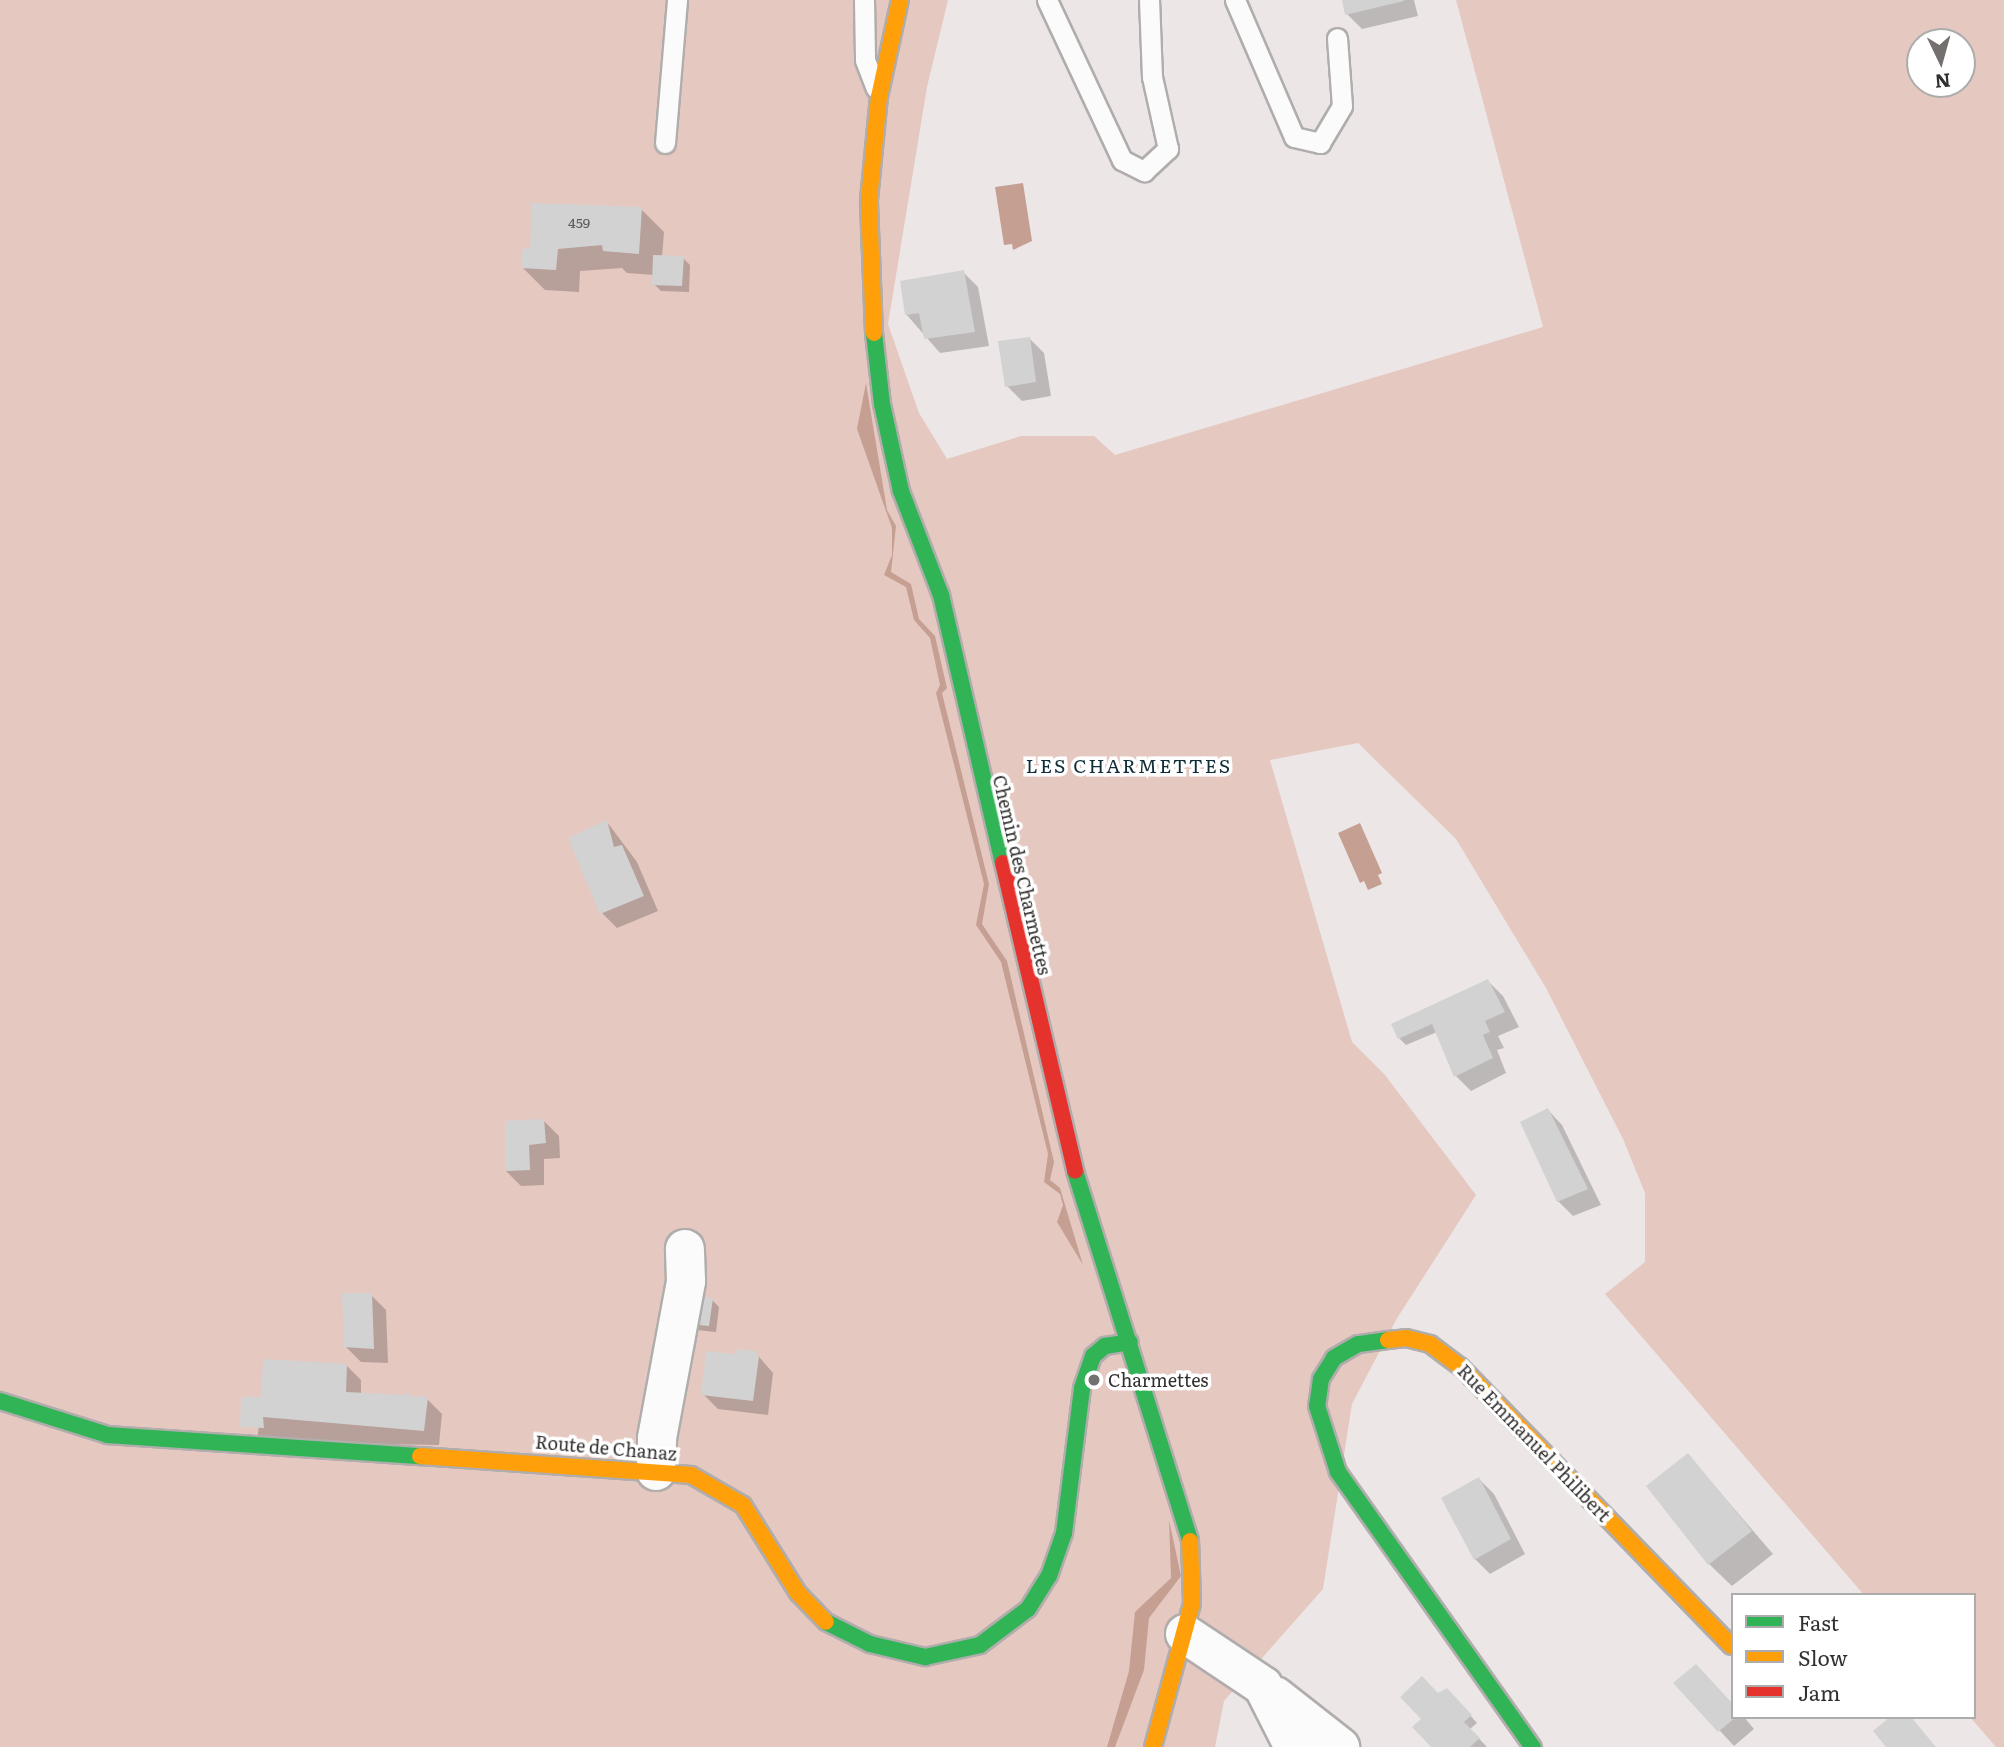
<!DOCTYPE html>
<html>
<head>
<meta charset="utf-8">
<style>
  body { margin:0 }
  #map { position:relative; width:2004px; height:1747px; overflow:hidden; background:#ece7e6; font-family:Literata,serif }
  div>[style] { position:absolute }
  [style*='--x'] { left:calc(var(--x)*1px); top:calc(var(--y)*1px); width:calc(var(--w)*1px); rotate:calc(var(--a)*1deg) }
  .green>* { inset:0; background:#e5c8c0 }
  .water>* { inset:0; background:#c69f93 }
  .shadow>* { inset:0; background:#0003 }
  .building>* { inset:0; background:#d2d2d2 }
  .roads { filter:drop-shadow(2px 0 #b0adac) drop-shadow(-2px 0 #b0adac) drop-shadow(0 2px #b0adac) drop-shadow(0 -2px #b0adac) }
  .lane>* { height:19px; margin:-9.5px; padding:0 9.5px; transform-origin:9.5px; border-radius:9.5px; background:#fcfbfb }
  .street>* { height:38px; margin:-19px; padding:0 19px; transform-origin:19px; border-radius:19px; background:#fcfbfb }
  .fast>* { height:16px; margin:-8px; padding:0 8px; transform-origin:8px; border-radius:8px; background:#30b455 }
  .slow>* { height:16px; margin:-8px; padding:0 8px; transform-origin:8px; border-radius:8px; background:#ff9f0a }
  .jam>* { height:16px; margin:-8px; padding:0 8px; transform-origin:8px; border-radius:8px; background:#e5322d }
  .dots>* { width:19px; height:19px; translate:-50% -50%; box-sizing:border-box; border:4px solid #fff; border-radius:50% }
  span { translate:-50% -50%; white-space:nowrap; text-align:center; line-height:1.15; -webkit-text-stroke:7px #fff; paint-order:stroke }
  .number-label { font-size:14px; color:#5c5a5a }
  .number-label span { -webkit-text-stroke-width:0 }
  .street-label { font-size:18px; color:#32302f }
  .poi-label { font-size:18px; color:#32302f }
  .left { translate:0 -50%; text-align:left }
  .neighbourhood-label { font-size:19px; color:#102d38; letter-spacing:2px }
  .legend { position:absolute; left:1731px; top:1593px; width:245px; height:126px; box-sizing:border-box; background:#fff; border:2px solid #adacac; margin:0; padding:9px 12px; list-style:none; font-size:21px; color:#32302f }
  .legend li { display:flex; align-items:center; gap:14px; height:35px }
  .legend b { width:35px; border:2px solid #adacac }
  .north { position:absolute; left:1906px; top:28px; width:70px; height:70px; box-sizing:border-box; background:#fff; border:2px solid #adacac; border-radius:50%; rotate:175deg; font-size:19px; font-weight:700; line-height:28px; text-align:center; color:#32302f }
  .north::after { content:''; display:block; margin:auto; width:24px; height:32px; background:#73706f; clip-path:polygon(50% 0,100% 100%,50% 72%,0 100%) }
</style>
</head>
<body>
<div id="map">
  <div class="green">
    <i style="clip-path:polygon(evenodd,0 0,948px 0,927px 87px,888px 324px,919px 413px,947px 459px,1021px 436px,1094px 436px,1115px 455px,1543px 327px,1456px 0,2004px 0,2004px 1747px,1996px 1747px,1970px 1717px,1974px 1717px,1974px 1595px,1864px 1595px,1605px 1294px,1645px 1262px,1645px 1193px,1623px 1139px,1546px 988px,1456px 839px,1358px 743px,1270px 760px,1352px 1042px,1385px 1075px,1476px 1195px,1396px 1320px,1352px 1404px,1323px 1589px,1224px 1701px,1215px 1747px,0 1747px,0 0,1920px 42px,1962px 42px,1962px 84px,1920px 84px,1920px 42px)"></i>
  </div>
  <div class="water">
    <i style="clip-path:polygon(1023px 183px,1032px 241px,1013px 250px,1012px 244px,1004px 245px,995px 187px)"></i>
    <i style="clip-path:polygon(866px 383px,887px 510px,896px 526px,891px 572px,911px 584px,919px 619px,935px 636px,947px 688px,942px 693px,989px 884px,982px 924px,1007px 961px,1054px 1162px,1050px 1180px,1060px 1188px,1083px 1265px,1057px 1222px,1063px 1205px,1060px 1194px,1044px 1182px,1048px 1154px,1001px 962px,976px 925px,984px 884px,936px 693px,940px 685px,930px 638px,914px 620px,906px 587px,884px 575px,892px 555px,892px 528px,857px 429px)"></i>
    <i style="clip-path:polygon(1360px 823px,1382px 873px,1378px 875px,1382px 884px,1368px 890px,1364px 881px,1360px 883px,1338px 833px)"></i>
    <i style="clip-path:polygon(1169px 1520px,1181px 1576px,1149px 1618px,1144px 1670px,1115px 1747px,1107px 1747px,1129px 1671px,1135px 1612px,1171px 1578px)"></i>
  </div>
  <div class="shadow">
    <i style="clip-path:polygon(1344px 0,1414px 0,1418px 16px,1362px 29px,1347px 14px)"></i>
    <i style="clip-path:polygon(641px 209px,664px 232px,662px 257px,683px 258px,690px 265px,689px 292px,661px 291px,654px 284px,654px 275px,627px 273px,622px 268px,580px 271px,579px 292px,545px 290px,523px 268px,524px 250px)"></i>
    <i style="clip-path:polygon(963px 272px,978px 287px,989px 346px,940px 353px,906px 314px)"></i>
    <i style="clip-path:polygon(1029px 338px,1044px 353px,1051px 396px,1022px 401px,1007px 386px)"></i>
    <i style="clip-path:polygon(607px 822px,637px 862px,658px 911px,617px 928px,602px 913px)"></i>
    <i style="clip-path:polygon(1488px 981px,1503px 996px,1519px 1027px,1498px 1036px,1504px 1048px,1497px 1050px,1506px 1073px,1471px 1091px,1456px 1076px,1437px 1032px,1406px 1045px,1399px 1038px)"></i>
    <i style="clip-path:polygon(1548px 1110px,1562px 1125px,1601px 1205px,1573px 1216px,1558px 1201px)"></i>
    <i style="clip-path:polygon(544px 1121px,559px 1136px,560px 1158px,544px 1159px,544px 1185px,521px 1186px,506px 1171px)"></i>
    <i style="clip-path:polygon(371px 1295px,386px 1310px,388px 1363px,361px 1362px,346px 1347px)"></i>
    <i style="clip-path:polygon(712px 1300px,719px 1307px,716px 1332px,697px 1330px,690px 1323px)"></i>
    <i style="clip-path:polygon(755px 1352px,773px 1373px,768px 1415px,718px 1409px,703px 1394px,738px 1356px)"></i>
    <i style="clip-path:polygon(346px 1365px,361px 1380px,361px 1395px,427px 1399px,442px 1414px,439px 1445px,257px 1442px,262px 1399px)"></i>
    <i style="clip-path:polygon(1688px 1455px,1773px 1554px,1732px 1586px,1709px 1564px)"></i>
    <i style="clip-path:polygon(1479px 1479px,1494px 1494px,1525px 1554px,1490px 1574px,1475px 1559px)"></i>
    <i style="clip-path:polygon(1676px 1683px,1733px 1717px,1744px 1717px,1754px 1729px,1734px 1746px)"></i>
    <i style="clip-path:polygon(1438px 1695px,1454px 1697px,1477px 1723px,1470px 1729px,1487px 1747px,1434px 1747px,1423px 1719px)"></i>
  </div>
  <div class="building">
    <i style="clip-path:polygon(1342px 0,1404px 0,1404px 1px,1345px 15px)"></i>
    <i style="clip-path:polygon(532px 203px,642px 207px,639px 254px,603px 251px,602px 245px,558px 249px,556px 270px,521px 268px,522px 249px,530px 248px)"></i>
    <i style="clip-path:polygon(653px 255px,684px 256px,682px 286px,652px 285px)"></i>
    <i style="clip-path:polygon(964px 270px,975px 332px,924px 339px,919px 313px,905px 315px,900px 281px)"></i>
    <i style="clip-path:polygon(1030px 337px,1036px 382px,1005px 387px,998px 341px)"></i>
    <i style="clip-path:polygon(607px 820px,614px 847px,622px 845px,644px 896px,600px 914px,568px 838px)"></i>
    <i style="clip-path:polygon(1488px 979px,1505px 1012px,1485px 1021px,1490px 1032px,1483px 1035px,1493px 1058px,1454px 1077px,1432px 1024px,1398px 1039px,1391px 1024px)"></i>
    <i style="clip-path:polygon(1548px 1108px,1588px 1189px,1557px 1202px,1520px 1122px)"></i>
    <i style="clip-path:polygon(544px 1119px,546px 1143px,529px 1145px,530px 1170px,505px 1171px,505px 1121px)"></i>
    <i style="clip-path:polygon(342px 1293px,372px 1293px,374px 1349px,344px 1347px)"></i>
    <i style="clip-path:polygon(692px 1296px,713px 1298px,709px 1326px,688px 1324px)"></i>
    <i style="clip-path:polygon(737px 1349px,756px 1351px,759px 1357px,753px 1401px,701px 1395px,706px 1351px,736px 1354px)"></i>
    <i style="clip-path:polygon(263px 1359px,347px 1364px,346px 1392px,405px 1395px,406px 1391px,411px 1396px,428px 1397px,424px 1431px,263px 1417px,264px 1428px,240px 1427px,241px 1397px,261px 1397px)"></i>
    <i style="clip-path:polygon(1688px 1453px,1752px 1531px,1708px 1565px,1646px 1486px)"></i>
    <i style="clip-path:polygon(1479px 1477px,1511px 1539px,1474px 1560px,1441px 1498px)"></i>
    <i style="clip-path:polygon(1696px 1664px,1733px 1704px,1736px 1717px,1718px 1732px,1673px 1683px)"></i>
    <i style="clip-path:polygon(1422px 1676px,1438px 1693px,1447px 1688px,1472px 1715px,1464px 1722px,1480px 1738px,1470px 1747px,1431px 1747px,1412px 1727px,1421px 1719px,1400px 1697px)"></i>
    <i style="clip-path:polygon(1890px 1717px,1911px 1717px,1936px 1747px,1886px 1747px,1873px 1731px)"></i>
  </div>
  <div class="roads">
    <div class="lane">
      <i style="--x:864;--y:0;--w:60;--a:89"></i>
      <i style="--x:865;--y:60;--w:30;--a:69"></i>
      <i style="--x:1047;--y:0;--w:177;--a:64.9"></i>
      <i style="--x:1122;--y:160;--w:25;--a:27"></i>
      <i style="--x:1144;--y:171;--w:33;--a:-43"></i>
      <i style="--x:1168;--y:149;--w:74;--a:-102.5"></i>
      <i style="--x:1152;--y:77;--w:77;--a:-92.2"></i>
      <i style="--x:1235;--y:0;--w:149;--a:66.7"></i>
      <i style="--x:1294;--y:137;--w:27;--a:13"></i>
      <i style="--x:1320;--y:143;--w:43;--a:-59.3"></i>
      <i style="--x:1342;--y:106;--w:68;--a:-94.2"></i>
      <i style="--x:665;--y:143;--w:144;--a:-85.2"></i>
    </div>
    <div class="street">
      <i style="--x:656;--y:1471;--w:33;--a:-88"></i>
      <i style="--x:657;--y:1438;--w:160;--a:-79.5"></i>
      <i style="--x:686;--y:1281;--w:32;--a:-92"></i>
      <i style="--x:1185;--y:1634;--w:94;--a:33.7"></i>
      <i style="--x:1263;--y:1686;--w:68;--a:63.1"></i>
      <i style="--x:1275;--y:1696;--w:83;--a:38.1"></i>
    </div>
    <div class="fast">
      <i style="--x:874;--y:333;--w:71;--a:83.6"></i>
      <i style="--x:882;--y:404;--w:89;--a:77.7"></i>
      <i style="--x:901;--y:491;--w:111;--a:69"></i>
      <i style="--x:941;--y:595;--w:275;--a:77"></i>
      <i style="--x:1075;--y:1171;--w:387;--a:72.7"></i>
      <i style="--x:1388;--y:1340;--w:30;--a:172"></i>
      <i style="--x:1358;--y:1344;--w:28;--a:150"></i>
      <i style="--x:1334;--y:1358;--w:25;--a:122"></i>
      <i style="--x:1321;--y:1379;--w:27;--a:98"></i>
      <i style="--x:1317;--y:1406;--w:69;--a:72.3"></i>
      <i style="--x:1338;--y:1472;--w:337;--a:54.7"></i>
      <i style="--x:0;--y:1401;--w:113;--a:17.5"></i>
      <i style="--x:108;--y:1435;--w:313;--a:3.9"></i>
      <i style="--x:826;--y:1622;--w:49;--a:26.6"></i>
      <i style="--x:870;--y:1644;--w:57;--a:13.3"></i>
      <i style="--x:925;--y:1657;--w:56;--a:-12.3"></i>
      <i style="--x:980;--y:1645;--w:60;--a:-36.9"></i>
      <i style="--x:1028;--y:1609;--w:39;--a:-58"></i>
      <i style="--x:1049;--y:1576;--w:46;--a:-70.8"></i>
      <i style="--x:1064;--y:1533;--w:146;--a:-82.9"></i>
      <i style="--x:1082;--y:1388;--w:34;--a:-71"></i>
      <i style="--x:1093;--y:1356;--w:16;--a:-40"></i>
      <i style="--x:1105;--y:1346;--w:25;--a:-9"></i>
    </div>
    <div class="slow">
      <i style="--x:874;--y:333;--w:133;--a:-92.2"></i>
      <i style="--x:869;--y:200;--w:103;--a:-84.5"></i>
      <i style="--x:879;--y:97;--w:99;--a:-77.8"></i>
      <i style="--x:1388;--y:1340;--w:18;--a:-6"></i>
      <i style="--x:1406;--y:1338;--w:25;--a:14"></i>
      <i style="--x:1430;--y:1344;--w:39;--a:37"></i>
      <i style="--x:1461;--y:1367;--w:388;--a:45.9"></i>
      <i style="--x:420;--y:1456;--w:272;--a:4"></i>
      <i style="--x:691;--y:1475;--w:60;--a:30"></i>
      <i style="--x:743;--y:1505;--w:104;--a:58"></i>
      <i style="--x:798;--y:1593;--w:40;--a:46"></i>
      <i style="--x:1153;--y:1747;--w:149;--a:-74.8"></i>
      <i style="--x:1192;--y:1603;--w:62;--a:-91.8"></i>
    </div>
    <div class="jam">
      <i style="--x:1003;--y:863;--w:316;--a:76.8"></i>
    </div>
  </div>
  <div class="dots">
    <i style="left:1094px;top:1380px;background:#73706f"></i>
  </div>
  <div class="number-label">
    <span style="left:579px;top:222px">459</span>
  </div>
  <div class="street-label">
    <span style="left:1022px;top:875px;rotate:77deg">Chemin des Charmettes</span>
    <span style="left:1534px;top:1443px;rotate:46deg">Rue Emmanuel Philibert</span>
    <span style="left:606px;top:1448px;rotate:5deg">Route de Chanaz</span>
  </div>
  <div class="poi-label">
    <span class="left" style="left:1108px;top:1380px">Charmettes</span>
  </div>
  <div class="neighbourhood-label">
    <span style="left:1129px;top:766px">LES CHARMETTES</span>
  </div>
  <ul class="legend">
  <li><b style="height:9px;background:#30b455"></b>Fast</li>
  <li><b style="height:9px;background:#ff9f0a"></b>Slow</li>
  <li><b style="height:9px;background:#e5322d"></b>Jam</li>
  </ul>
  <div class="north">N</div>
</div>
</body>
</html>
